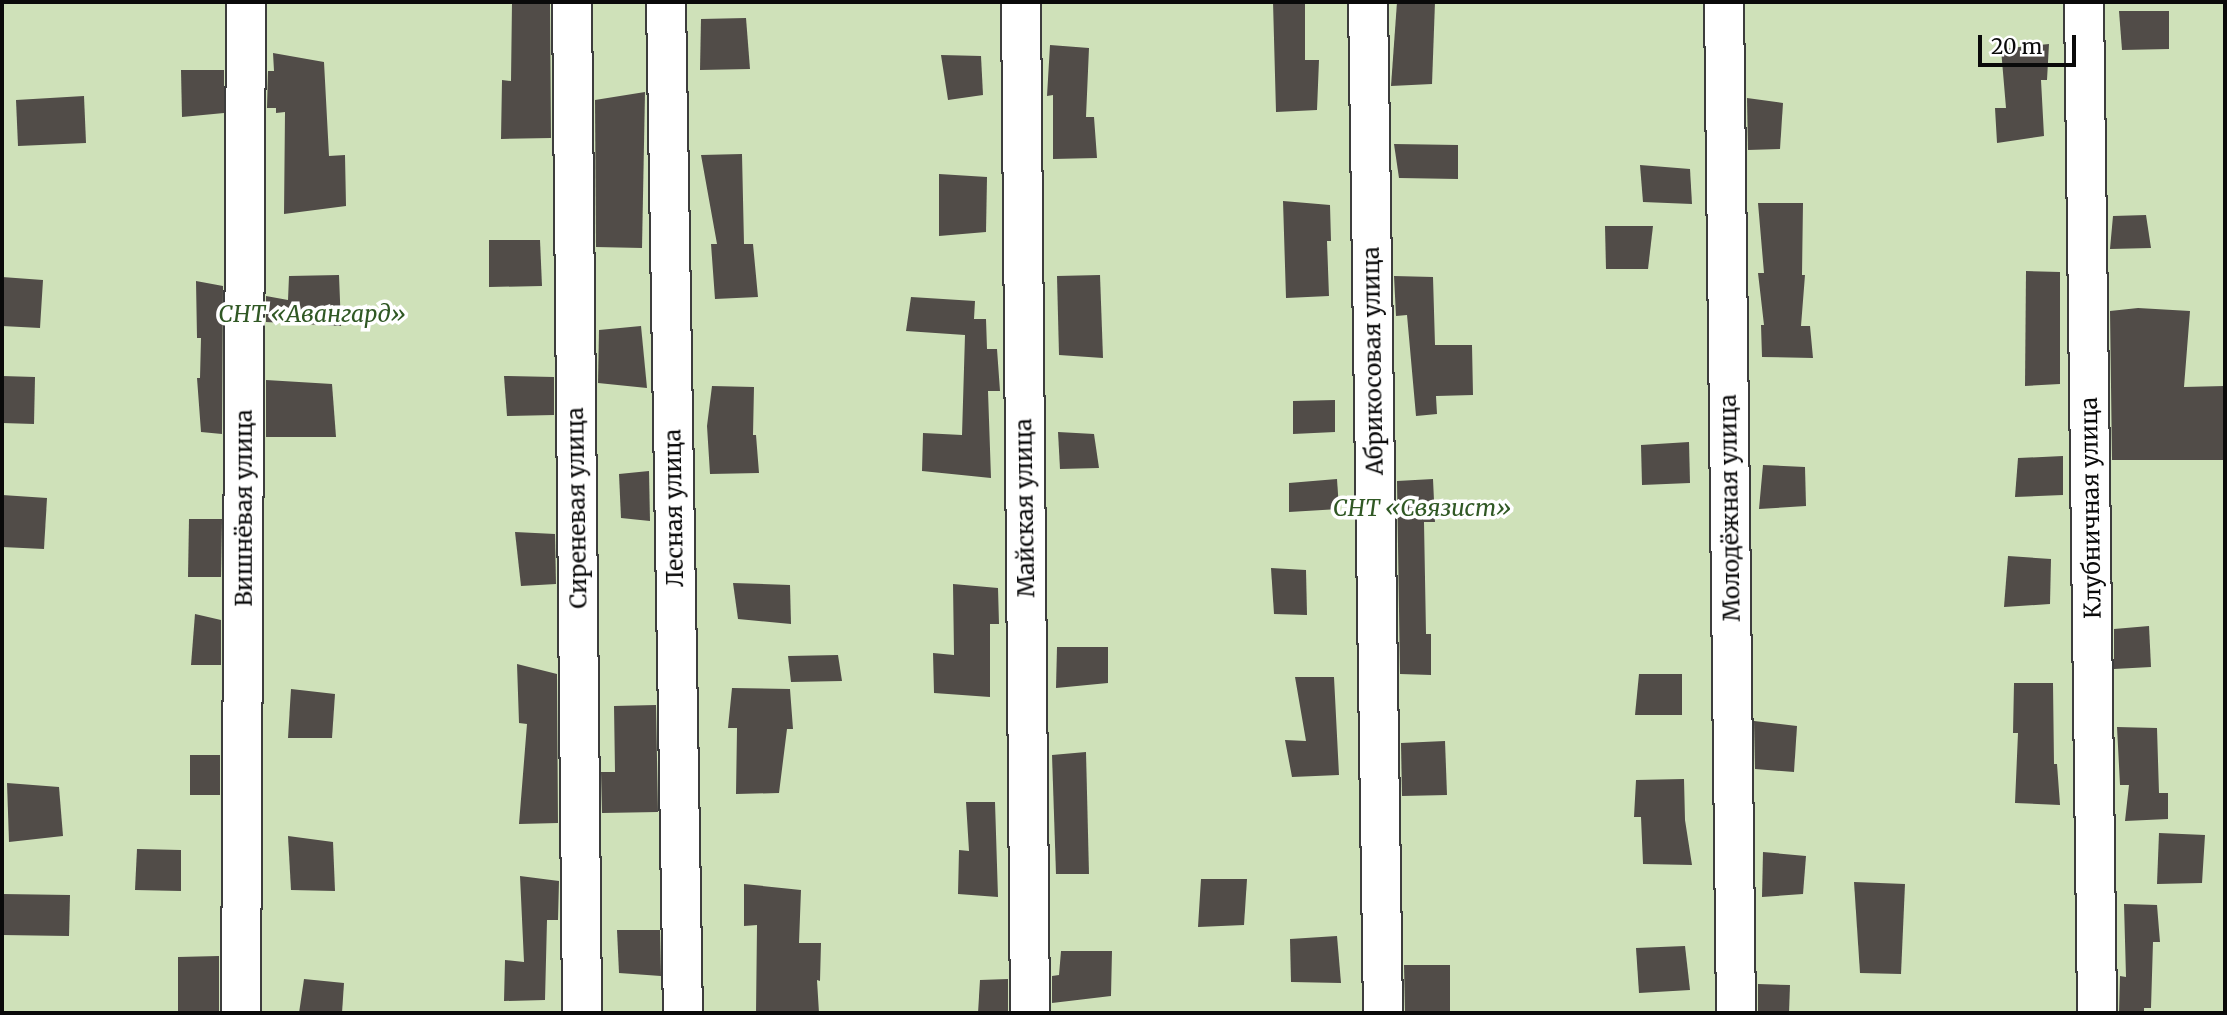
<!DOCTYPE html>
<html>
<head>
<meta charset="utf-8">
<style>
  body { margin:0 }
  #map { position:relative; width:2227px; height:1015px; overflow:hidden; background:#fcf8ea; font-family:Merriweather,serif }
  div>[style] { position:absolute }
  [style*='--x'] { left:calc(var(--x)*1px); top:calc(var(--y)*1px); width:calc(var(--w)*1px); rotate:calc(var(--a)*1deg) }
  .green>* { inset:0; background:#cfe1b9 }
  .building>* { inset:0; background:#514c48 }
  .roads { filter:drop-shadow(2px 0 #3d3d3d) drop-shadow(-2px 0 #3d3d3d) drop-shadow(0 2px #3d3d3d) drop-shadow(0 -2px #3d3d3d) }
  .street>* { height:38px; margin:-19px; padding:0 19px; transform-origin:19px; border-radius:19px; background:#fff }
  span { translate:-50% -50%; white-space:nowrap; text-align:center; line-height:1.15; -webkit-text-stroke:7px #fff; paint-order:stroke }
  .park-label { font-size:23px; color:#305824; font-style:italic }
  .street-label { font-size:23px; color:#0a0a0a }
  .frame { position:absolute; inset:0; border:4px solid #0a0a0a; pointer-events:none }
  .scale { position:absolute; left:1978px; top:35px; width:98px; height:32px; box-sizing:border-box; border:4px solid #0a0a0a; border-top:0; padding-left:9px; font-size:21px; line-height:24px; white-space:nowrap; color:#0a0a0a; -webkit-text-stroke:5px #fff; paint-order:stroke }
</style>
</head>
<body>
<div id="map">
  <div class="green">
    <i style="clip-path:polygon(2px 2px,2225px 2px,2225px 1013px,2px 1013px)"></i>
  </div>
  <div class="building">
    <i style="clip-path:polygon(512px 2px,550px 2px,551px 138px,501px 139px,502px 80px,511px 81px)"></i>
    <i style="clip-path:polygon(1273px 2px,1305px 2px,1305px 60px,1319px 60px,1317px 110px,1276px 112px)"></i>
    <i style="clip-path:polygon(1397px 2px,1435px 2px,1432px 84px,1391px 86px)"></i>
    <i style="clip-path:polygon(2119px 11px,2169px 11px,2169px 49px,2122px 50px)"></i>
    <i style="clip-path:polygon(746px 18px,750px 69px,700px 70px,701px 19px)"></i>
    <i style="clip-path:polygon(2049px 44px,2047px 80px,2041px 80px,2044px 136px,1997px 143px,1995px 108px,2006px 108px,2001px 49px)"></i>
    <i style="clip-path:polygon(1050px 45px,1089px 48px,1086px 117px,1094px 117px,1097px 158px,1053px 159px,1053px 95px,1047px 96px)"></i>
    <i style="clip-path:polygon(273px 53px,324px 62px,329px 156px,345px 155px,346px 206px,284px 214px,285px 112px,276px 113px,276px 108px,267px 108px,268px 71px,274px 71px)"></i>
    <i style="clip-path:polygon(941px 55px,981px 56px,983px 95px,948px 100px)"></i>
    <i style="clip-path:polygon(181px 70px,224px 70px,224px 113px,182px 117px)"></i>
    <i style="clip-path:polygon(645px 92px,642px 248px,596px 247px,595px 100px)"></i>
    <i style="clip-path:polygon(84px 96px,86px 143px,18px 146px,16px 100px)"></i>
    <i style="clip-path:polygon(1747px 98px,1783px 103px,1780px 149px,1748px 150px)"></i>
    <i style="clip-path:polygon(1394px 144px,1458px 145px,1458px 179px,1399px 178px)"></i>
    <i style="clip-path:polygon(742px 154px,744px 244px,753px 244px,758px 297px,715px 299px,711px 244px,717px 244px,701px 155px)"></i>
    <i style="clip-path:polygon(1640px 165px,1690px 169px,1692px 204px,1643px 202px)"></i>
    <i style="clip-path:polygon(939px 174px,987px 177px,986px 232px,939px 236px)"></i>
    <i style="clip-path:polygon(1283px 201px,1330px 205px,1331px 241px,1327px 241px,1329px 296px,1286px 298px)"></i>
    <i style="clip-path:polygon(1758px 203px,1803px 203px,1802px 275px,1805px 275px,1801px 326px,1810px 326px,1813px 358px,1762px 357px,1761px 325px,1764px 325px,1758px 273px,1764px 273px)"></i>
    <i style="clip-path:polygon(2146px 215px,2151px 248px,2110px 249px,2113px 216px)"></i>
    <i style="clip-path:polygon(1605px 226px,1653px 226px,1648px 269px,1606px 269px)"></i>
    <i style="clip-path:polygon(489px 240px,540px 240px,542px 286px,489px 287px)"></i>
    <i style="clip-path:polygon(2026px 271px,2060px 272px,2060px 384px,2025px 386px)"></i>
    <i style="clip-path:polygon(339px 275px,341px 326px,266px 322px,266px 296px,288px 300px,289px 276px)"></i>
    <i style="clip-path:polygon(1100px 275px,1103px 358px,1059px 355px,1057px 276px)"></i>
    <i style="clip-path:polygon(1394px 276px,1433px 277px,1435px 345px,1472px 345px,1473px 395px,1436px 396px,1437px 414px,1416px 416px,1407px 315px,1396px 316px)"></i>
    <i style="clip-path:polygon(2px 277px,43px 280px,40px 328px,2px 326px)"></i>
    <i style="clip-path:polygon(196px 281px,223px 286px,222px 434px,201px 432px,197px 378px,200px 378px,201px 338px,197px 338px)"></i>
    <i style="clip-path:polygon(911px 297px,975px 301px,974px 319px,986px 319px,987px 349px,997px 349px,1000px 391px,988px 391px,991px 478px,922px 471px,923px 433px,962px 435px,965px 335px,906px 331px)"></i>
    <i style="clip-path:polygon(2138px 308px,2190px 311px,2184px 387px,2225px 386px,2225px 460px,2112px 460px,2110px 311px)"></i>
    <i style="clip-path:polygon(641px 326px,647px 388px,598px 383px,599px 330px)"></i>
    <i style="clip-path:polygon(2px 376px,35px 377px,34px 424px,2px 423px)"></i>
    <i style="clip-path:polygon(504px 376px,554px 377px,554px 415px,507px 416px)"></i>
    <i style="clip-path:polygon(266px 380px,332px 384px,336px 437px,266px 437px)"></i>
    <i style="clip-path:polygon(712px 386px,754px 387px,753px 435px,756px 435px,759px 473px,710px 474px,707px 426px)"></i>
    <i style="clip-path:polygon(1335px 400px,1335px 432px,1293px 434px,1293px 401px)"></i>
    <i style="clip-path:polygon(1058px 432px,1094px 434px,1099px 468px,1060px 469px)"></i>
    <i style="clip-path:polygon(1689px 442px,1690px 483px,1642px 485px,1641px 445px)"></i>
    <i style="clip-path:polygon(2063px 456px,2063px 495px,2015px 497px,2018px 458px)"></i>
    <i style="clip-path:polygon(1763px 465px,1805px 467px,1806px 506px,1759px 509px)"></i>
    <i style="clip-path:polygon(649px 471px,650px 521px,621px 518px,619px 474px)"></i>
    <i style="clip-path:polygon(1337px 479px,1339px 509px,1289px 512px,1289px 483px)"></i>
    <i style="clip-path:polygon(1433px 479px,1435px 522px,1424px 522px,1426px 634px,1431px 634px,1431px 675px,1400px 674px,1397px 481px)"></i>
    <i style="clip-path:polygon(2px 495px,47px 498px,44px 549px,2px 547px)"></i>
    <i style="clip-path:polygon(189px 519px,222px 519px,221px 577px,188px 577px)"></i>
    <i style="clip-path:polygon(515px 532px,555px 534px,556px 584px,521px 586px)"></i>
    <i style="clip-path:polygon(2008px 556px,2051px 559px,2050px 604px,2004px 607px)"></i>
    <i style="clip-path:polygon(1271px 568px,1306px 570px,1307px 615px,1274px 614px)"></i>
    <i style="clip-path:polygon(733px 583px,790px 585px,791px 624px,738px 619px)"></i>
    <i style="clip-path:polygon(953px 584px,998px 588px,999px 624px,990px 624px,990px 697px,934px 693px,933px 653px,954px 655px)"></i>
    <i style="clip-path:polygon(195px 614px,221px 620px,221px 665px,191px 665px)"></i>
    <i style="clip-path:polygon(2149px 626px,2151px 667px,2114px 669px,2114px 629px)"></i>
    <i style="clip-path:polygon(1057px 647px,1108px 647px,1108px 683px,1056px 688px)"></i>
    <i style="clip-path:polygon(838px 655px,842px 681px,791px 682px,788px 656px)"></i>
    <i style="clip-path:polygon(517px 664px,557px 674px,558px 823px,519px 824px,527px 724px,519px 723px)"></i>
    <i style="clip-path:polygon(1639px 674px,1682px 674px,1682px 715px,1635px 715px)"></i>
    <i style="clip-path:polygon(1295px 677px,1334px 677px,1339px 775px,1292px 777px,1285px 740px,1306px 741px)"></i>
    <i style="clip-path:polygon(2014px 683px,2053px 683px,2054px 764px,2057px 764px,2060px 805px,2015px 803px,2018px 733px,2013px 733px)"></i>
    <i style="clip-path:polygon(732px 688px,790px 689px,793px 729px,787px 729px,779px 793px,736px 794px,737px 728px,728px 728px)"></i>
    <i style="clip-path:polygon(291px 689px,335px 694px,332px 738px,288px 738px)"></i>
    <i style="clip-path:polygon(656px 705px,658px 812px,602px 813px,601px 772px,615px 772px,614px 706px)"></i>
    <i style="clip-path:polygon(1754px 721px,1797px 726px,1794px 772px,1755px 769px)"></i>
    <i style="clip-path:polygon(2117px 727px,2157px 728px,2159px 793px,2168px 793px,2168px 819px,2125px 821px,2129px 785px,2120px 785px)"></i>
    <i style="clip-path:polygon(1445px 741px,1447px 795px,1402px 796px,1401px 743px)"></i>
    <i style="clip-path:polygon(1086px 752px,1089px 874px,1056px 874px,1052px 755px)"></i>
    <i style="clip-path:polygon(190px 755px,220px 755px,220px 795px,190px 795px)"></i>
    <i style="clip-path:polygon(1684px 779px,1685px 820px,1692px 865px,1643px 864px,1641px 817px,1634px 817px,1636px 780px)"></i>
    <i style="clip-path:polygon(7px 783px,59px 787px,63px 836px,9px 842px)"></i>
    <i style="clip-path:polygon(966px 802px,995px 802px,998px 897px,958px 894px,959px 850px,969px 851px)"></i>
    <i style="clip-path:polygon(2159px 833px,2205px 835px,2202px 883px,2157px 884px)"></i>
    <i style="clip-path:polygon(288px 836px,333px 842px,335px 891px,291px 890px)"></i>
    <i style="clip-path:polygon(137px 849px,181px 850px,181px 891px,135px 890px)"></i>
    <i style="clip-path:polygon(1763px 852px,1806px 856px,1803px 894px,1762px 897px)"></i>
    <i style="clip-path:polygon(520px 876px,559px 881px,558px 920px,547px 920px,545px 1000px,504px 1001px,505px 960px,524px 962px)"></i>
    <i style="clip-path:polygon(1201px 879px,1247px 879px,1244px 925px,1198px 927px)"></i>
    <i style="clip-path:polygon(1854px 882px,1905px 884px,1901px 974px,1860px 973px)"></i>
    <i style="clip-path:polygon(744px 884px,801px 890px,799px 943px,821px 943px,820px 981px,817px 980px,819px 1013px,756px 1013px,757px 925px,744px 926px)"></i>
    <i style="clip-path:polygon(2px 894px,70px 895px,69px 936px,2px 935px)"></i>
    <i style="clip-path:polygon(2124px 904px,2157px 905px,2160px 942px,2153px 942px,2151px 1008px,2144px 1008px,2144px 1013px,2119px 1013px,2120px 976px,2126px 977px)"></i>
    <i style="clip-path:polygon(617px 930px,660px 930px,661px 976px,619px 973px)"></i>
    <i style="clip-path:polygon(1337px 936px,1341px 983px,1291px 982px,1290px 939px)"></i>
    <i style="clip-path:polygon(1685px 946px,1690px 990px,1639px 993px,1636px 948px)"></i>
    <i style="clip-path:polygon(1061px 951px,1112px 951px,1111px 996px,1052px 1003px,1052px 976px,1059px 975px)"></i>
    <i style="clip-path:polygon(219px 956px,219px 1012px,178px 1012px,178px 957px)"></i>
    <i style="clip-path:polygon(1404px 965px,1450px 965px,1450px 1013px,1405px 1013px)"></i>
    <i style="clip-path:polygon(304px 979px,344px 983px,342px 1013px,299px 1013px)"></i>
    <i style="clip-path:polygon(1008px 979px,1008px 1013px,978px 1013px,980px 980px)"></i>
    <i style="clip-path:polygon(1758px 984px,1790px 985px,1789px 1013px,1758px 1013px)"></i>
  </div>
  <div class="roads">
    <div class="street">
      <i style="--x:572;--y:2;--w:1011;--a:89.43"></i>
      <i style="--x:666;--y:2;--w:1011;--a:89.04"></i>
      <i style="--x:1021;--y:2;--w:1011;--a:89.49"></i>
      <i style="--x:1368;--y:2;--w:1011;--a:89.15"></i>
      <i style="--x:1724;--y:2;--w:1011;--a:89.32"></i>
      <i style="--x:2084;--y:2;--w:1011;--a:89.26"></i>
      <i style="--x:241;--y:1013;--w:1011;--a:-89.72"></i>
    </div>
  </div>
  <div class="park-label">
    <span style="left:312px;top:314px">СНТ «Авангард»</span>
    <span style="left:1422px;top:508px">СНТ «Связист»</span>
  </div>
  <div class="street-label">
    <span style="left:1373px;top:361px;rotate:-91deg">Абрикосовая улица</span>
    <span style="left:244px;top:508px;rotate:-90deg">Вишнёвая улица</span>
    <span style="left:577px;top:508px;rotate:-91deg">Сиреневая улица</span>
    <span style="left:674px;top:508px;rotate:-91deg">Лесная улица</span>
    <span style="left:1025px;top:508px;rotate:-91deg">Майская улица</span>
    <span style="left:1730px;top:508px;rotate:-91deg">Молодёжная улица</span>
    <span style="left:2091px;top:508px;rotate:-91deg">Клубничная улица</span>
  </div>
  <div class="frame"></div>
  <div class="scale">20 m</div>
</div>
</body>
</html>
